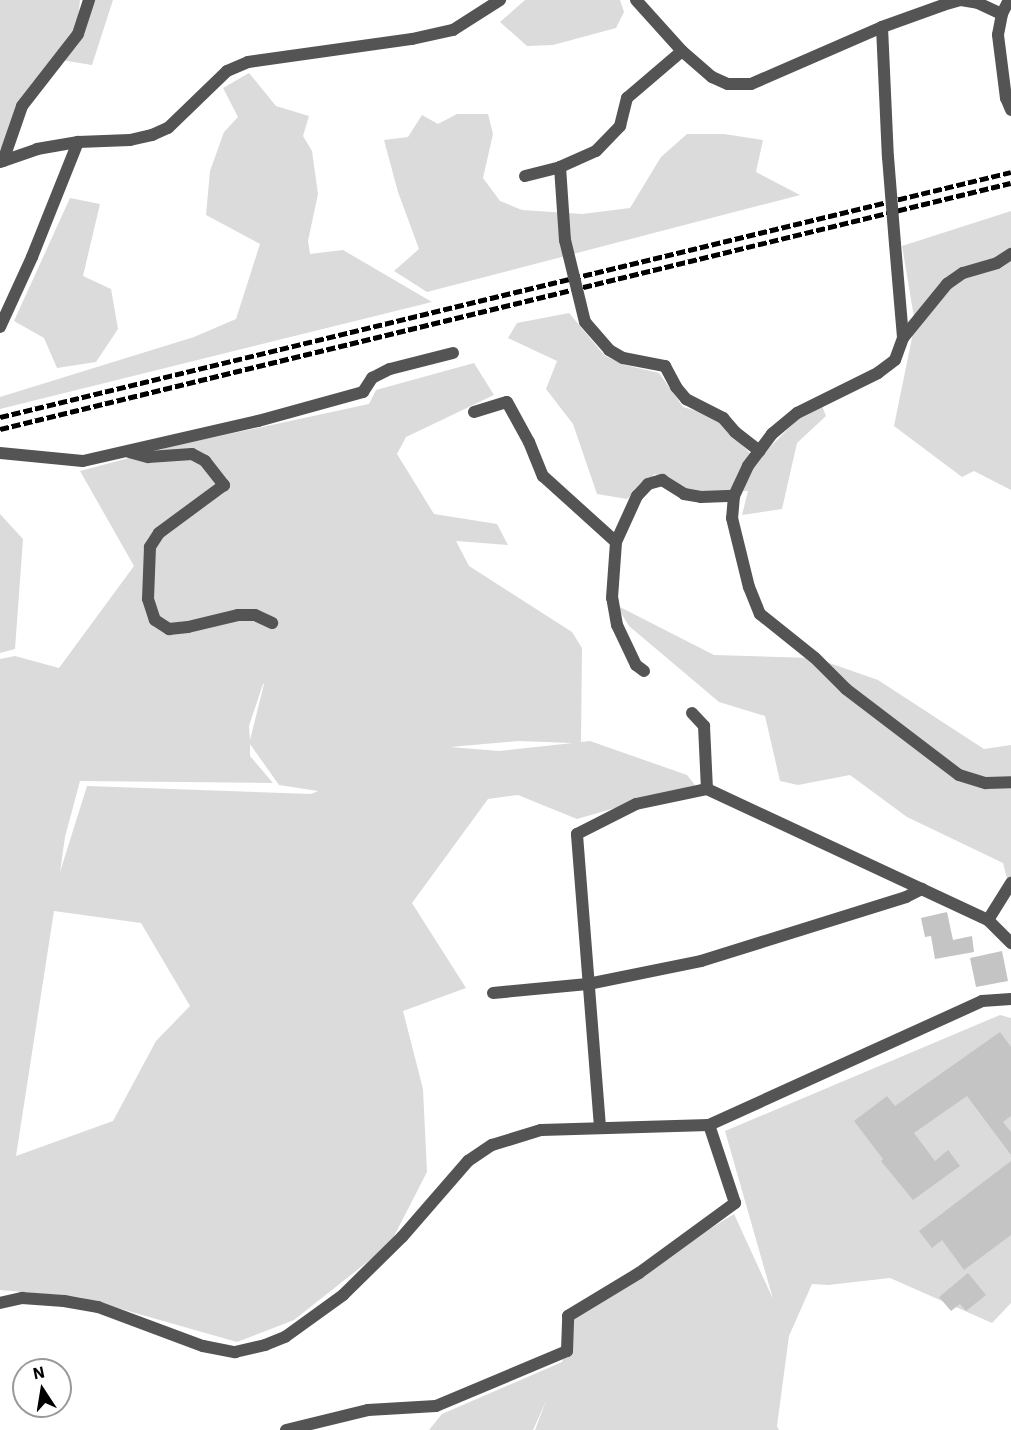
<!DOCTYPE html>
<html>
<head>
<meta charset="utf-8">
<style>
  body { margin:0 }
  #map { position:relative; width:1011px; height:1430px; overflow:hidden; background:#fff; font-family:"IBM Plex Sans",sans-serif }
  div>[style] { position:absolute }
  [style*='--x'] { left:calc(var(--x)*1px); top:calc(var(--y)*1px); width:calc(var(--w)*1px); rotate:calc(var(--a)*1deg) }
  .green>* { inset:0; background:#dbdbdb }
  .building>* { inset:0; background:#c4c4c4 }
  .street>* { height:12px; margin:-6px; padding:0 6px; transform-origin:6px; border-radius:6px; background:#545454 }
  .rail>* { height:4.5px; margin-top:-2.25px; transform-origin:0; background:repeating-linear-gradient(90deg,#000 0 9px,transparent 0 12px) }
  .street-bridge>* { height:12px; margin:-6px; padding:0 6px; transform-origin:6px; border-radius:6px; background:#545454 }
  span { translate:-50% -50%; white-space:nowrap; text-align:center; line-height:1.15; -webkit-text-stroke:4.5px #fff; paint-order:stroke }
  .north { position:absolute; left:12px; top:1358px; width:60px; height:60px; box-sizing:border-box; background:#fff; border:2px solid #999; border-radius:50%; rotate:348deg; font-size:16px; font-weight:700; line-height:24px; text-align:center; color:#000 }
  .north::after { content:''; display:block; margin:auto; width:21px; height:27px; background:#000; clip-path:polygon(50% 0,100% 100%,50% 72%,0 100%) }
</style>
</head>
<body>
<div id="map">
  <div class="green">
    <i style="clip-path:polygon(0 0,80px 0,77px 29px,84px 0,113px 0,92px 65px,61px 60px,73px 37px,0 150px)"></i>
    <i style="clip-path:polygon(525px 0,620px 0,624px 12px,616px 28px,553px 45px,527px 46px,500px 22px)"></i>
    <i style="clip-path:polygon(249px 73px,276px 106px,309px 116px,303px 136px,312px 151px,318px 194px,308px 241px,310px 254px,343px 250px,432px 302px,0 409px,0 397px,194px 337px,236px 319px,260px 244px,206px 215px,210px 171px,224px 132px,238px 117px,223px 88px)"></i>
    <i style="clip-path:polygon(457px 114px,488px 114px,493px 134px,483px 178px,500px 201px,522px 210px,582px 214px,630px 208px,661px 157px,687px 134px,724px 134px,763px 140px,756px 172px,800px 195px,427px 292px,394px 271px,419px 249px,398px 192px,384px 140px,408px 137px,422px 115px,438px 124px)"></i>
    <i style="clip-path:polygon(70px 198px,100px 204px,83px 276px,111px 289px,118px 329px,96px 362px,57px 368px,44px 338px,14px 321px)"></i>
    <i style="clip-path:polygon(1011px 211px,1011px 490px,974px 471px,962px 477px,894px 426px,915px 323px,902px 246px)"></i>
    <i style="clip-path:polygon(569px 313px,605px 356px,625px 365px,659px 373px,683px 407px,713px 416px,757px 460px,799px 418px,822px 406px,826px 416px,797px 443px,782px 509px,742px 515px,748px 491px,686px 491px,655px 474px,627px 499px,597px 494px,573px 424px,546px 389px,557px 361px,508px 338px,517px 323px)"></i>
    <i style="clip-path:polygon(evenodd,474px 363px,494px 395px,406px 437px,397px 454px,434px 514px,497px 524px,508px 545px,456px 541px,469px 566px,572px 632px,582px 648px,581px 742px,590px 741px,687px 775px,695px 785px,577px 819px,518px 795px,488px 799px,412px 903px,466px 988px,403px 1011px,423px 1089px,427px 1172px,390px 1244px,294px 1320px,237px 1342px,79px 1297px,0 1290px,0 659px,15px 656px,59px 668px,134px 566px,80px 471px,178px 445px,369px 404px,376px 390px,474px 363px,263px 684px,264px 684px,250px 740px,249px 726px,263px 684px,474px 363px,518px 741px,573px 743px,499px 751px,450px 747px,518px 741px,474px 363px,250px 744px,279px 785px,318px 791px,311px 794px,87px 786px,60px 872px,65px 837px,80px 781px,273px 783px,250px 756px,250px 744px,474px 363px,54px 911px,141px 923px,190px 1006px,156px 1041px,113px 1121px,16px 1156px,54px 911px)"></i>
    <i style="clip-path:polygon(0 514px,23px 539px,15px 649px,0 653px)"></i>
    <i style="clip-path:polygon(616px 605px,714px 655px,815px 658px,878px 680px,984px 749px,1011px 745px,1011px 894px,1003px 863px,907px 817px,850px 775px,798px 785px,780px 781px,765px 716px,719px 702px,629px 626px)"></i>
    <i style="clip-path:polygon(1000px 1015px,1011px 1018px,1011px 1303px,992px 1323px,890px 1278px,828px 1285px,812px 1284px,789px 1336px,777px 1426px,779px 1430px,535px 1430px,546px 1401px,533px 1430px,429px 1430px,442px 1414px,562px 1362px,567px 1351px,568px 1316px,734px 1214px,773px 1299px,725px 1131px)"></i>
  </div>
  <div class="building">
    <i style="clip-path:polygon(947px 912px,953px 940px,972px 936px,974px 952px,935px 959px,931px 936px,925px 937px,921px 918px)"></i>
    <i style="clip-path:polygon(1002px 951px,1008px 981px,976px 987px,970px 958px)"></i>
    <i style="clip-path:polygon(1000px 1032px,1011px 1047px,1011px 1116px,1003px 1122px,1011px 1132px,1011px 1155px,967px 1096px,914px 1133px,935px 1161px,948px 1150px,960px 1166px,913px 1200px,881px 1161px,883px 1159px,854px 1121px,887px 1096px,895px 1106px)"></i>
    <i style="clip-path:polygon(1011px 1161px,1011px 1235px,964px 1270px,942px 1240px,932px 1248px,919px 1231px)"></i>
    <i style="clip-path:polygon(968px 1273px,986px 1295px,966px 1311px,960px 1304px,951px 1311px,939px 1297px)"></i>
  </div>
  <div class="street">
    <i style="--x:636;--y:0;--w:69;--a:48"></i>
    <i style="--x:682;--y:51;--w:40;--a:41"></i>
    <i style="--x:712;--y:77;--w:17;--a:24"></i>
    <i style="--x:728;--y:84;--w:23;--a:0"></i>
    <i style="--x:751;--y:84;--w:143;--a:-23.5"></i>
    <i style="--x:882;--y:27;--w:65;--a:-19.8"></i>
    <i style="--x:943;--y:5;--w:19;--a:-16"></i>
    <i style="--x:961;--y:0;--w:17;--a:10"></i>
    <i style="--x:978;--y:3;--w:26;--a:25"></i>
    <i style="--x:1009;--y:0;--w:16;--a:117"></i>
    <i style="--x:1002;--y:14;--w:21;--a:101"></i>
    <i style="--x:998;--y:35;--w:64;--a:82.8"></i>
    <i style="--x:1006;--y:98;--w:13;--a:67"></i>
    <i style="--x:882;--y:27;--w:130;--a:87.4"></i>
    <i style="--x:3;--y:161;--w:58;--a:-70.9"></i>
    <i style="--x:22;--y:106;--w:91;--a:-52.1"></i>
    <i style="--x:78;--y:34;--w:36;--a:-72"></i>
    <i style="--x:0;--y:162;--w:39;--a:-19"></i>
    <i style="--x:37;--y:149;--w:42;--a:-9.7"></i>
    <i style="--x:78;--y:142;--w:52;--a:-2.2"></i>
    <i style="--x:130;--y:140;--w:23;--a:-13"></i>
    <i style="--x:152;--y:135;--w:17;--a:-24"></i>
    <i style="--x:168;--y:128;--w:82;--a:-44"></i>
    <i style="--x:227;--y:71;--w:23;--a:-23"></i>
    <i style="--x:248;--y:62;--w:166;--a:-8"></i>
    <i style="--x:412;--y:39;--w:42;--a:-12.4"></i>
    <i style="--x:453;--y:30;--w:56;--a:-32.6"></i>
    <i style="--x:560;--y:167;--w:73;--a:86.1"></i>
    <i style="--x:525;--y:176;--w:36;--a:-14"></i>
    <i style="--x:560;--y:167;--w:39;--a:-24"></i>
    <i style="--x:596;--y:151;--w:35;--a:-46"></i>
    <i style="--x:620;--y:126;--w:29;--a:-76"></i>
    <i style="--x:627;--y:98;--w:72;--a:-40.5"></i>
    <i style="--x:895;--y:244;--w:94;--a:85.1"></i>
    <i style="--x:903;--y:338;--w:23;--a:110"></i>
    <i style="--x:895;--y:360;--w:21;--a:143"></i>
    <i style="--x:878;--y:373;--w:90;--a:153.7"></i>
    <i style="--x:797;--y:413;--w:33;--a:140"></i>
    <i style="--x:772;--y:434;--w:40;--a:127"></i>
    <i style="--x:748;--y:466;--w:33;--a:115"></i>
    <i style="--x:734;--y:496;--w:22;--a:95"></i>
    <i style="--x:732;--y:518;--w:71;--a:76.2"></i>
    <i style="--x:749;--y:587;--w:29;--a:68"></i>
    <i style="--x:760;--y:614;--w:70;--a:38.7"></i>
    <i style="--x:815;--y:658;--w:44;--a:45"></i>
    <i style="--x:846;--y:689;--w:142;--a:37.3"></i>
    <i style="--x:959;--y:775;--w:28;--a:17"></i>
    <i style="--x:986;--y:783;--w:25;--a:-2"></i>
    <i style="--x:585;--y:322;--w:37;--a:49"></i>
    <i style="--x:609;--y:350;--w:16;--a:30"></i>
    <i style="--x:623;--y:358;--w:43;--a:10.8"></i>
    <i style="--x:665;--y:366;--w:24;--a:62"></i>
    <i style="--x:676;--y:387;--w:16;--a:50"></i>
    <i style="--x:686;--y:399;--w:42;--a:27.2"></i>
    <i style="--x:723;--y:418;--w:18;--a:49"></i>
    <i style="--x:735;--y:432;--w:31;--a:38"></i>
    <i style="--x:0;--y:327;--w:77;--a:-65.4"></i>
    <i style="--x:32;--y:257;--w:124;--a:-68.2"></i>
    <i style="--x:903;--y:338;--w:70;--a:-50.8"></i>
    <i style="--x:947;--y:284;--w:19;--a:-35"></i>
    <i style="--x:963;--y:273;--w:35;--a:-16"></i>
    <i style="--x:997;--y:263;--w:17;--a:-33"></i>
    <i style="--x:474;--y:412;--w:34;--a:-17"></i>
    <i style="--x:507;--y:402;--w:46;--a:61.2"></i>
    <i style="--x:529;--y:442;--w:37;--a:68"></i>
    <i style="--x:543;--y:476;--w:98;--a:42.1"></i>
    <i style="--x:129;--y:452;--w:20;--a:15"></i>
    <i style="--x:148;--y:457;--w:44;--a:-3.9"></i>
    <i style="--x:192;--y:454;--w:15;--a:28"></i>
    <i style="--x:205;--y:461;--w:31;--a:52"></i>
    <i style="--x:224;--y:485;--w:81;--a:143.6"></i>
    <i style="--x:159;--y:533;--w:17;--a:123"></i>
    <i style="--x:150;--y:547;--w:52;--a:92.2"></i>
    <i style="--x:148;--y:599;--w:22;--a:72"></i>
    <i style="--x:155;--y:620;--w:17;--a:33"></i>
    <i style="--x:169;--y:629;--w:19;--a:-6"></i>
    <i style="--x:188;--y:627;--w:51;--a:-13.5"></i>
    <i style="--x:238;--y:615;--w:17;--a:0"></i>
    <i style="--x:255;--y:615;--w:19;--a:25"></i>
    <i style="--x:0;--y:453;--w:83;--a:5.5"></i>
    <i style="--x:83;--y:461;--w:180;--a:-12.9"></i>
    <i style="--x:258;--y:421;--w:109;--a:-15.4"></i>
    <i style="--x:363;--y:392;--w:17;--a:-57"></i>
    <i style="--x:372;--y:378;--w:20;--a:-27"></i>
    <i style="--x:390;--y:369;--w:65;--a:-14.3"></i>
    <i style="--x:644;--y:671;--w:10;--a:-143"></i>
    <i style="--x:636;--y:665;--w:44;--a:-115.4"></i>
    <i style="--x:617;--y:625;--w:27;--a:-100"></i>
    <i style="--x:612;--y:598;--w:56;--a:-85.9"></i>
    <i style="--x:616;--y:542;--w:51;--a:-65.5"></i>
    <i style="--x:637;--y:496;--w:16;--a:-47"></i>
    <i style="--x:648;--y:484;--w:15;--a:-16"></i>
    <i style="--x:662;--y:480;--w:26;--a:32"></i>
    <i style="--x:684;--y:494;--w:17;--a:10"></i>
    <i style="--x:701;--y:497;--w:33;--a:-2"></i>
    <i style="--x:692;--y:713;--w:18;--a:47"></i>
    <i style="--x:704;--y:726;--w:63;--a:87.3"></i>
    <i style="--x:988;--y:920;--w:44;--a:-58.1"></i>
    <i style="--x:493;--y:993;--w:95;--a:-5.4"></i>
    <i style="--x:588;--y:984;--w:115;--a:-11.5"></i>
    <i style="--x:701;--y:961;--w:215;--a:-17.3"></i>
    <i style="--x:906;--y:897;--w:18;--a:-27"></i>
    <i style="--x:600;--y:1127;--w:294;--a:-94.5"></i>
    <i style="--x:577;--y:834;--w:66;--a:-27"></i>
    <i style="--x:636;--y:804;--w:73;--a:-11.9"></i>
    <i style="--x:707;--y:789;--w:310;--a:25"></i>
    <i style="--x:988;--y:920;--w:33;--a:45"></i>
    <i style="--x:0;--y:1303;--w:23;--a:-13"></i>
    <i style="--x:22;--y:1298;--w:42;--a:4.1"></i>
    <i style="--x:64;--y:1301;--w:35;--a:10"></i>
    <i style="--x:98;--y:1307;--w:112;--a:20.4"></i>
    <i style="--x:203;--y:1346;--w:33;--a:11"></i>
    <i style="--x:235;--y:1352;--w:31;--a:-13"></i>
    <i style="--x:265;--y:1345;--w:22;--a:-22"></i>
    <i style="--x:285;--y:1337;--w:72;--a:-35.9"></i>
    <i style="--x:343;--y:1295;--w:83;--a:-44.5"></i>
    <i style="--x:402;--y:1237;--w:101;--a:-49"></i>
    <i style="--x:468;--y:1161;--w:29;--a:-34"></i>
    <i style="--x:492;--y:1145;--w:51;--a:-17"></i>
    <i style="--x:541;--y:1130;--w:168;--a:-1.7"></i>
    <i style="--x:709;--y:1125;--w:300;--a:-24.4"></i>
    <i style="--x:982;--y:1001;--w:29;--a:-4"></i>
    <i style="--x:286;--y:1430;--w:84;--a:-13.7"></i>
    <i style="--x:368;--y:1410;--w:68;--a:-3.4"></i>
    <i style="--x:436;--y:1406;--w:142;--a:-22.8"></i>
    <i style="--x:567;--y:1351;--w:35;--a:-88"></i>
    <i style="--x:568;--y:1316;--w:83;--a:-31.2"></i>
    <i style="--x:639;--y:1273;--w:119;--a:-36.1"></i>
    <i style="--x:735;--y:1203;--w:82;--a:-108.4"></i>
  </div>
  <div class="rail">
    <i style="--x:0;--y:417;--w:1040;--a:-13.62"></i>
    <i style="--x:0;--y:429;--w:1040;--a:-13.68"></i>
  </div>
  <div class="street-bridge">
    <i style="--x:888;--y:157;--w:87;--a:85.4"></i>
    <i style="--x:565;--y:240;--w:84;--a:76.3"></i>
  </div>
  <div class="north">N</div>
</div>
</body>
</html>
